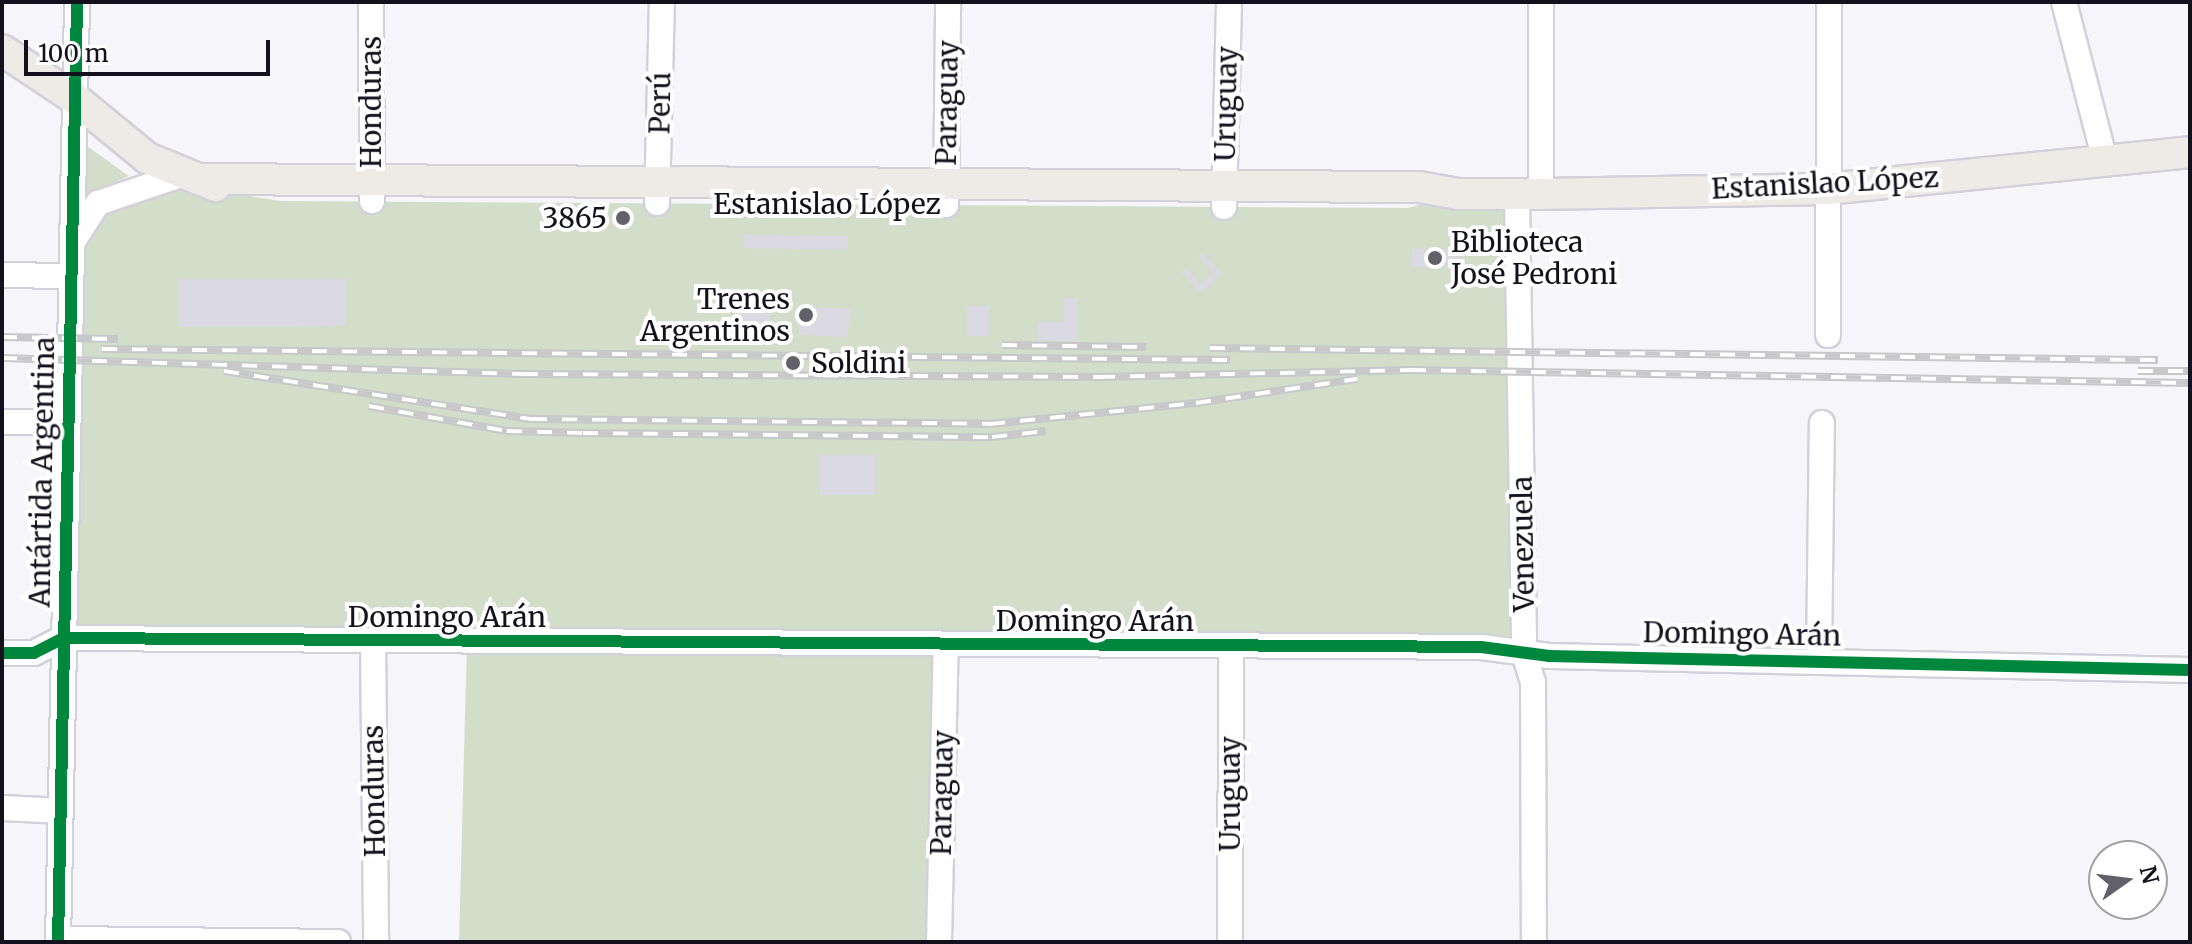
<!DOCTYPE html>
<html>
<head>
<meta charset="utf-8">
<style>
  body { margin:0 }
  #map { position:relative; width:2192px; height:944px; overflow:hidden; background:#f6f6fa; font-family:Merriweather,serif }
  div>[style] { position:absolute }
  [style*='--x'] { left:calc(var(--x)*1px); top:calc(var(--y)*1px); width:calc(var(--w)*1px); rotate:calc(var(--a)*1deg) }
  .green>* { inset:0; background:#d2deca }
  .building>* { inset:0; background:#dbd9e1 }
  .roads { filter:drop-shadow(2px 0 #d2d1da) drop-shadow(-2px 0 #d2d1da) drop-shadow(0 2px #d2d1da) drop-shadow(0 -2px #d2d1da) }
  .minor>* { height:24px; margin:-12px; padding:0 12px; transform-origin:12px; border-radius:12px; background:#fefefe }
  .major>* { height:30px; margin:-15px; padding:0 15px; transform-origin:15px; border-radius:15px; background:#eeeae5 }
  .rail>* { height:8px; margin-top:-4px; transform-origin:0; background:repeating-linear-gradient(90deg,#fff 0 15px,#c8c8ca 0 30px); box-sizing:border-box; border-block:2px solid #c8c8ca }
  .cycleway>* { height:12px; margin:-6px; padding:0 6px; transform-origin:6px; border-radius:6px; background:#00873e }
  .dots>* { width:22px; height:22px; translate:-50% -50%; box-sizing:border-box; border:4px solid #fff; border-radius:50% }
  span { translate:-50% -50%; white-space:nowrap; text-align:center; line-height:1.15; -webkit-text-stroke:8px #fff; paint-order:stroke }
  .street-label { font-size:28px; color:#13111d }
  .poi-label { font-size:28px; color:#13111d }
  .right { translate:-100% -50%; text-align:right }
  .left { translate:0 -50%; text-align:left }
  .frame { position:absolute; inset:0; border:4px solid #13111d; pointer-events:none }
  .north { position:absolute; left:2088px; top:840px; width:80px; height:80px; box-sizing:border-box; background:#fff; border:2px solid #a1a0a5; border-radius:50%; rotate:76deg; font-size:22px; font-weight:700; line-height:32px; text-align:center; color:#13111d }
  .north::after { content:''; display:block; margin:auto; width:28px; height:36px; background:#62616a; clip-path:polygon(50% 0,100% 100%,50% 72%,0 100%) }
  .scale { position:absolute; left:24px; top:40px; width:246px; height:36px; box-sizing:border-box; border:4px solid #13111d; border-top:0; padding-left:10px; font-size:24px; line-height:28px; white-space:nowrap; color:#13111d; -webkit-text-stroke:6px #fff; paint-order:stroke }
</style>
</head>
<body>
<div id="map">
  <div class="green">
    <i style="clip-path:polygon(84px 144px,129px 176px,97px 191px,82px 207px)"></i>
    <i style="clip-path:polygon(181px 175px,236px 194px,281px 201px,1408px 208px,1458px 194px,1517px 194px,1524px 653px,946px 644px,939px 942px,459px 942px,467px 641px,64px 638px,81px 223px)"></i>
  </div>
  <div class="building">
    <i style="clip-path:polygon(744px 235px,848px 236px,848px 250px,744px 248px)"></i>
    <i style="clip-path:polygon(1412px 249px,1457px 249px,1457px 267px,1412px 267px)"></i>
    <i style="clip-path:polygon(1202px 253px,1222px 273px,1201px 293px,1181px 272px,1186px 268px,1201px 284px,1213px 272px,1198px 256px)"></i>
    <i style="clip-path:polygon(179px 279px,346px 279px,346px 326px,179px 327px)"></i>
    <i style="clip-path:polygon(1064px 298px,1077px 298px,1077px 341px,1037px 340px,1038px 322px,1064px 322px)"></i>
    <i style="clip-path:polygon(800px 306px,851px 309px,847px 337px,799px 335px)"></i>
    <i style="clip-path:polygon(967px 306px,990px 306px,989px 336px,967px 336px)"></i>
    <i style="clip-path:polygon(770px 308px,770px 329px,737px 330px,737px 309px)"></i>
    <i style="clip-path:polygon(820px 455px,875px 455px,875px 495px,820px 495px)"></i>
  </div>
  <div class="roads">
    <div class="minor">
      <i style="--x:371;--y:2;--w:199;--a:89.7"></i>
      <i style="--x:2064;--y:2;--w:163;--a:75.5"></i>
      <i style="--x:1517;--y:194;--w:459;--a:89.1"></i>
      <i style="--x:1524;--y:653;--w:30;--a:73"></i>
      <i style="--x:1533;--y:682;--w:260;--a:89.8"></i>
      <i style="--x:1541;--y:194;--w:192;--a:-90"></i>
      <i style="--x:657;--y:203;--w:201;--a:-88.6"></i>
      <i style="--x:946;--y:205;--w:203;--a:-89.4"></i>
      <i style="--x:1224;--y:207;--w:205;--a:-88.6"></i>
      <i style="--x:72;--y:243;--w:48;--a:-57"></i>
      <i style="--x:98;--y:203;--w:88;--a:-18.6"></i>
      <i style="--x:2;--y:275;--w:67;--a:0.9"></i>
      <i style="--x:1828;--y:335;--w:333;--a:-89.8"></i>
      <i style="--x:2;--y:422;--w:65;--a:0.9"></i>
      <i style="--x:373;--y:641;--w:301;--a:89.4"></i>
      <i style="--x:2;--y:653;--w:32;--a:0"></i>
      <i style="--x:34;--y:653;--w:34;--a:-27"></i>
      <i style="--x:64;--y:638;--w:1417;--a:0.36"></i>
      <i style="--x:1481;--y:647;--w:69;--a:7.5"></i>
      <i style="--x:1549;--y:656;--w:641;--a:1.25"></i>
      <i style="--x:1819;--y:658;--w:235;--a:-89.3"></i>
      <i style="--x:2;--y:808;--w:59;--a:2.9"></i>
      <i style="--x:58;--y:939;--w:280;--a:0.6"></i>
      <i style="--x:58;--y:942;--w:940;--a:-88.84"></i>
      <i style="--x:939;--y:942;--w:298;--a:-88.7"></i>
      <i style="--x:1230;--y:942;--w:297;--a:-89.8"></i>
    </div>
    <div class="major">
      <i style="--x:2;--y:50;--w:87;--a:33.7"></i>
      <i style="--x:74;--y:98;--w:94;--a:39.4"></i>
      <i style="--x:147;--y:158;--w:74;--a:22.1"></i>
      <i style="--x:198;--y:179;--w:1221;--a:0.38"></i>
      <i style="--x:1419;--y:187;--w:40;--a:10"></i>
      <i style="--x:1458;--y:194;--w:83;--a:0"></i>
      <i style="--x:1541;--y:194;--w:286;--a:-1"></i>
      <i style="--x:1827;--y:189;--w:365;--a:-5.8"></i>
    </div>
  </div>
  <div class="rail">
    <i style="--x:2;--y:337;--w:116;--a:1"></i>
    <i style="--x:1002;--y:345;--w:144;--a:0.8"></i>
    <i style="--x:1210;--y:348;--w:948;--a:0.73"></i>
    <i style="--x:102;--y:349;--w:1128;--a:0.56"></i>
    <i style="--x:2;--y:358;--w:521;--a:1.76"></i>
    <i style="--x:523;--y:374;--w:577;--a:0.3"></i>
    <i style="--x:1100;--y:377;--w:311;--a:-1.3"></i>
    <i style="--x:1411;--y:370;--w:779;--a:0.96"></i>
    <i style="--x:224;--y:371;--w:312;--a:8.9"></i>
    <i style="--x:532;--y:419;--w:458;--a:0.6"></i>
    <i style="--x:990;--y:424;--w:207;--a:-5.8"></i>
    <i style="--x:1196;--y:403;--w:163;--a:-8.5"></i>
    <i style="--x:2138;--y:371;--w:52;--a:0"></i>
    <i style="--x:369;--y:406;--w:140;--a:10.3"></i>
    <i style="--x:507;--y:431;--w:76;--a:1.5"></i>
    <i style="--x:583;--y:433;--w:409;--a:0.6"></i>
    <i style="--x:992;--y:437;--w:54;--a:-6.3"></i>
  </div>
  <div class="cycleway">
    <i style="--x:2;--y:653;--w:32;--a:0"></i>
    <i style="--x:34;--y:653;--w:34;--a:-27"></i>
    <i style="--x:64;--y:638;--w:1417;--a:0.36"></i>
    <i style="--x:1481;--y:647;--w:69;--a:7.5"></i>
    <i style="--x:1549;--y:656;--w:641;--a:1.25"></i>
    <i style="--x:58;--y:942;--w:940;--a:-88.84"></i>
  </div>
  <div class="dots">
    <i style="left:623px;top:218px;background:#62616a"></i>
    <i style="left:1435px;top:258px;background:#62616a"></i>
    <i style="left:806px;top:315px;background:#62616a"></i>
    <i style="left:793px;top:363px;background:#62616a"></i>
  </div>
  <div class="street-label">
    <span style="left:371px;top:102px;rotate:-90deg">Honduras</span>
    <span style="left:660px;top:103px;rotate:-89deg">Perú</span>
    <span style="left:947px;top:103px;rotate:-89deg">Paraguay</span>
    <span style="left:1226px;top:104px;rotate:-89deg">Uruguay</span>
    <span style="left:1825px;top:183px;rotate:-3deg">Estanislao López</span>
    <span style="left:827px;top:204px">Estanislao López</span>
    <span style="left:42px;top:472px;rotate:-89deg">Antártida Argentina</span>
    <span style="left:1523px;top:544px;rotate:-91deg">Venezuela</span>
    <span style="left:447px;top:617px">Domingo Arán</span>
    <span style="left:1095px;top:621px">Domingo Arán</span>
    <span style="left:1742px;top:634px;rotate:1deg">Domingo Arán</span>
    <span style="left:374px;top:791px;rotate:-91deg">Honduras</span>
    <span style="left:942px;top:793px;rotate:-89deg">Paraguay</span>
    <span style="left:1230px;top:794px;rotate:-90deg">Uruguay</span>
  </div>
  <div class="poi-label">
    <span class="right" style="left:607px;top:218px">3865</span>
    <span class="left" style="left:1451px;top:258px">Biblioteca<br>José Pedroni</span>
    <span class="right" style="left:790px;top:315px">Trenes<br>Argentinos</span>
    <span class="left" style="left:811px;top:363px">Soldini</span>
  </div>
  <div class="frame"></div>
  <div class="north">N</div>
  <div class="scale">100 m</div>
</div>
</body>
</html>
